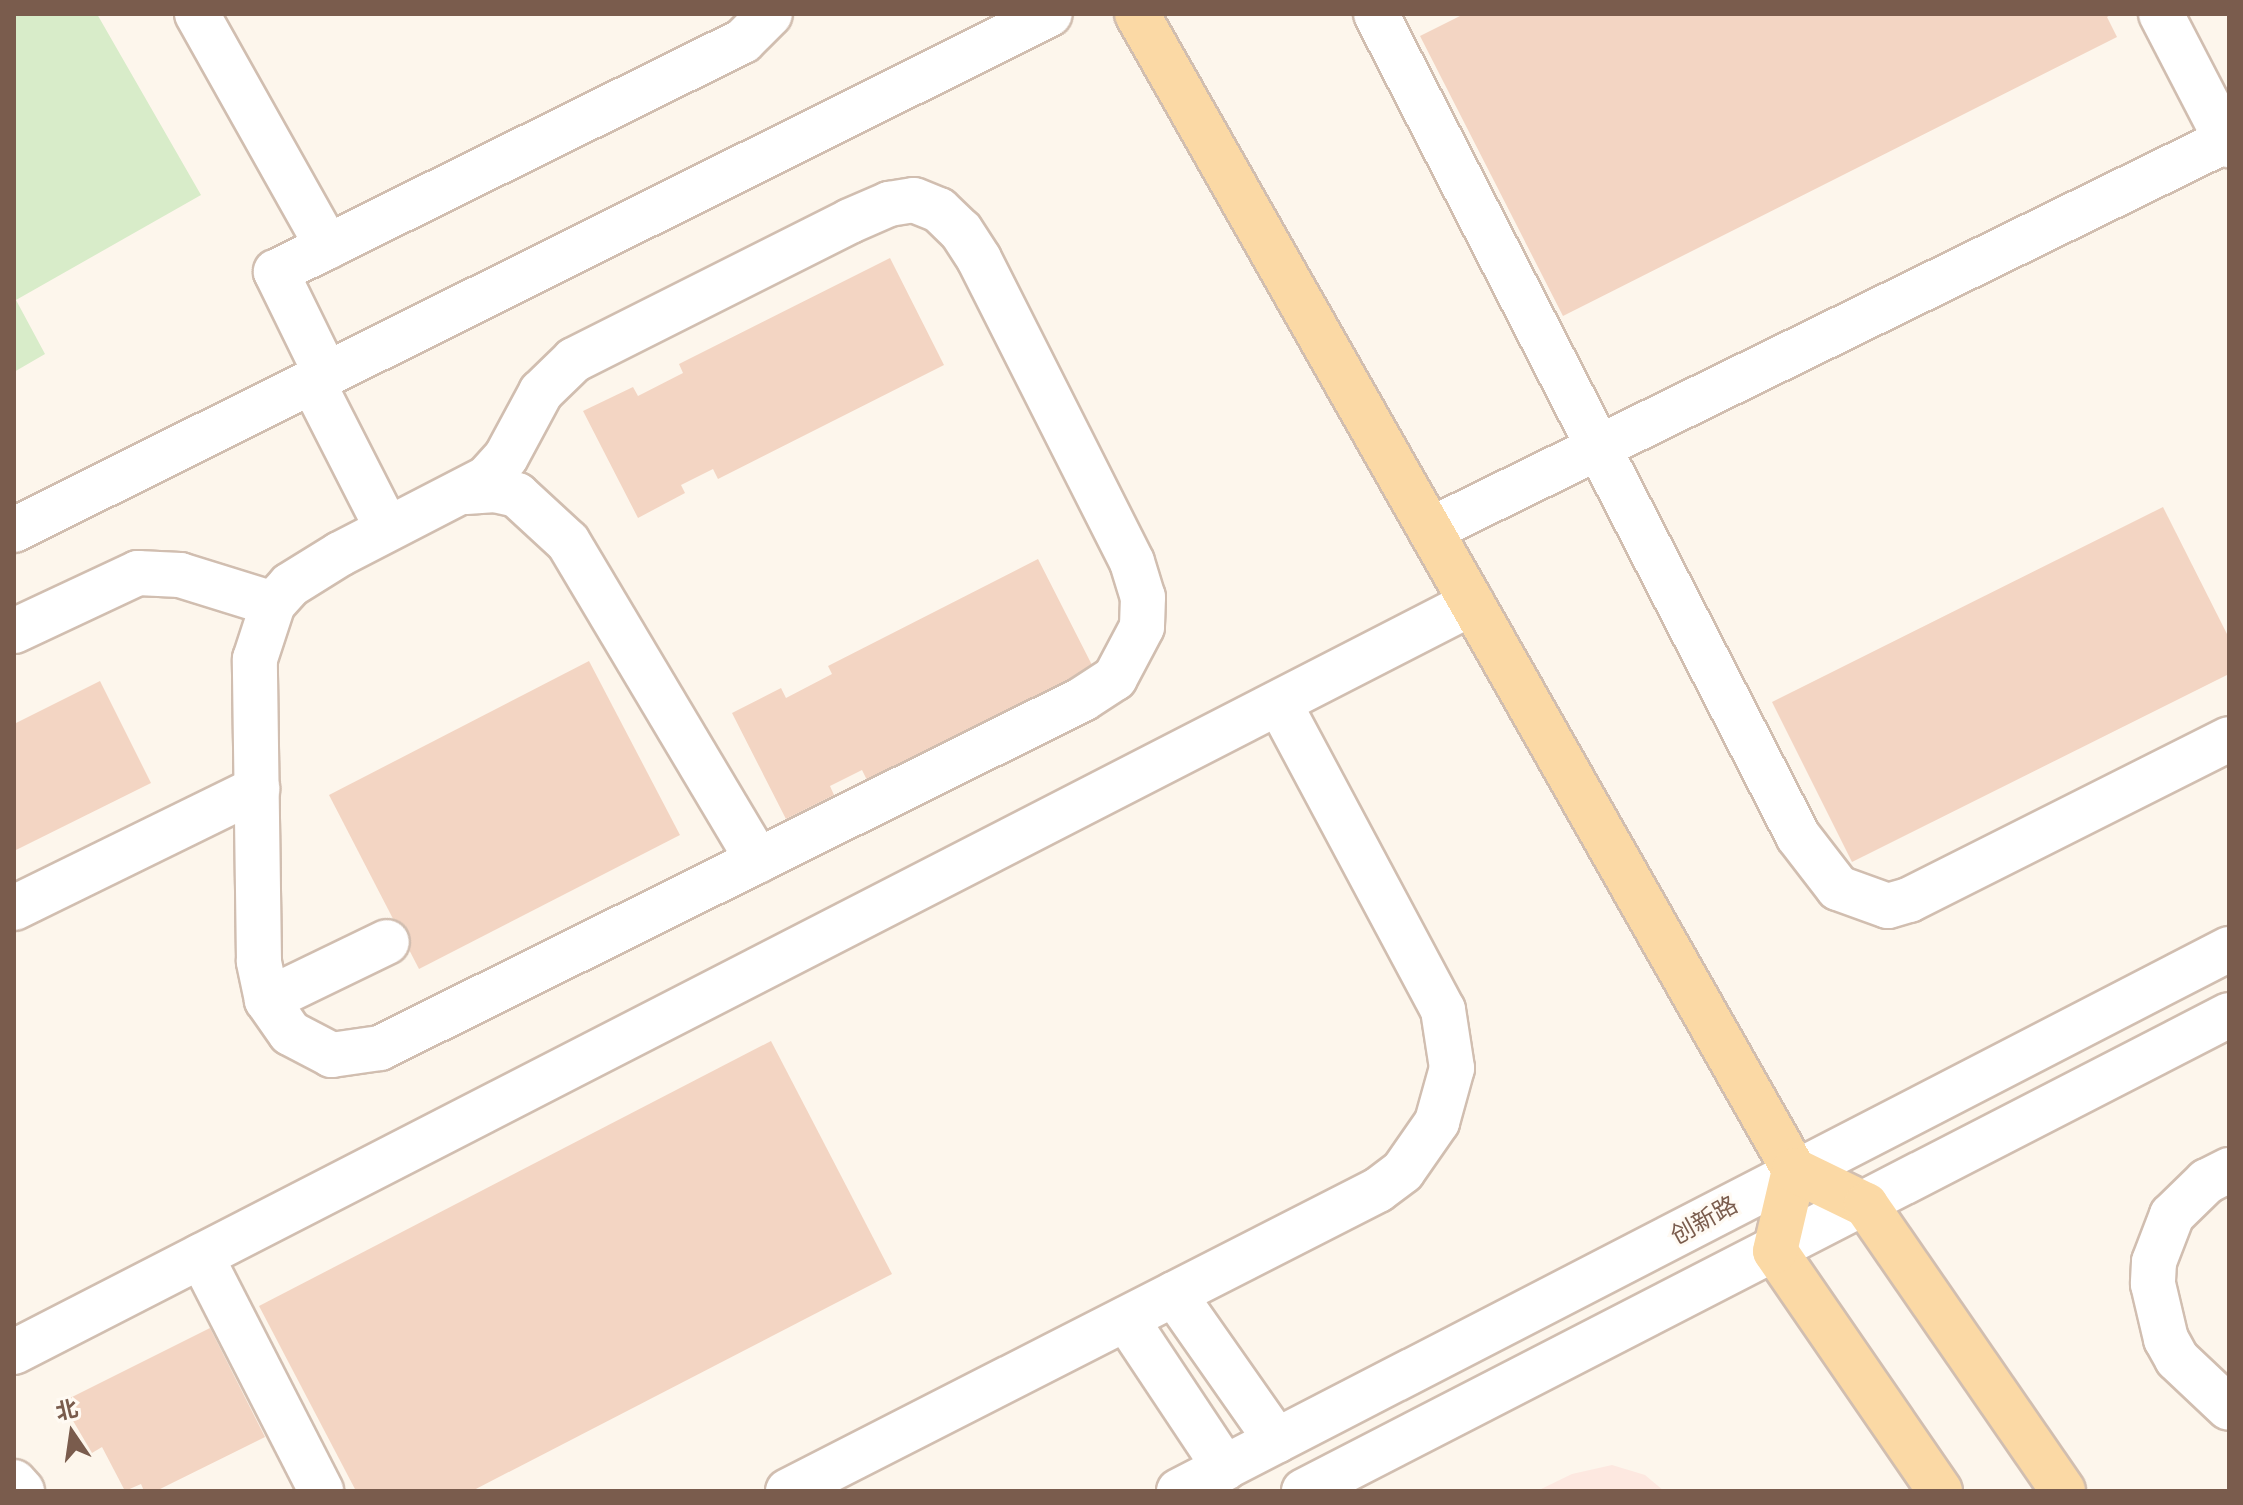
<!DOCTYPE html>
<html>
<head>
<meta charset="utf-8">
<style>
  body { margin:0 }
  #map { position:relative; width:2243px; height:1505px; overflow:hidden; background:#fdf6ec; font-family:Mulish,"Noto Sans SC",sans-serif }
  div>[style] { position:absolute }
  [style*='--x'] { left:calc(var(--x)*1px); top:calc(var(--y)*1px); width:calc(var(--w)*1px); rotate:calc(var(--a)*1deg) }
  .commercial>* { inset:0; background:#fde8e0 }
  .green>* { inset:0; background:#d8ecc9 }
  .building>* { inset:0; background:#f3d5c3 }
  .roads { filter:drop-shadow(2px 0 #d1beb0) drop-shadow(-2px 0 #d1beb0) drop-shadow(0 2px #d1beb0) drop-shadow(0 -2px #d1beb0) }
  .minor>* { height:44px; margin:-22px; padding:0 22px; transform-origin:22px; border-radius:22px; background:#fff }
  .major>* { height:44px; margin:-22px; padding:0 22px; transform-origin:22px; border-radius:22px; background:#fbd9a5 }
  span { translate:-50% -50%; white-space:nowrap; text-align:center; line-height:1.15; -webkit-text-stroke:6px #fffaf3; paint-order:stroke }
  .street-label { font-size:24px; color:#7a5c4d }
  .frame { position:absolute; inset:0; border:16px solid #7a5c4d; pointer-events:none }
  .north { position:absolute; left:32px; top:1393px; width:80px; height:80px; -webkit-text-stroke:6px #fffaf3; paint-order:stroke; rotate:347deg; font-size:22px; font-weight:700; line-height:32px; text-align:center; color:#7a5c4d }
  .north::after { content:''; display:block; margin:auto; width:28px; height:36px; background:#7a5c4d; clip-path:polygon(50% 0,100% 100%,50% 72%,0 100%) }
</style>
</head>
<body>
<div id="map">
  <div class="commercial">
    <i style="clip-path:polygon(1612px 1465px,1645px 1475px,1664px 1491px,1537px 1491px,1572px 1474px)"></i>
  </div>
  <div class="green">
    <i style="clip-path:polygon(14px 14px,97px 14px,201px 195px,16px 300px,45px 354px,14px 372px)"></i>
  </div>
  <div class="building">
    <i style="clip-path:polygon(1464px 14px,2112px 14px,2107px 17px,2117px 37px,1563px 316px,1420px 36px)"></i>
    <i style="clip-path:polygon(890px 258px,944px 365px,718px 479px,713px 469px,681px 485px,685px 493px,638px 518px,583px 411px,633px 387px,638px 396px,683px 373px,679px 364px)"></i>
    <i style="clip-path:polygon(2163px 507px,2229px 638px,2229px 674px,1852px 862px,1772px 702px)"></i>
    <i style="clip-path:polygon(1038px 559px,1093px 667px,867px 780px,862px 770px,830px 786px,834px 795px,786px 819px,732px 713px,781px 688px,786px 698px,832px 674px,828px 666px)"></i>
    <i style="clip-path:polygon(589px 661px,680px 835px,419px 969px,329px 795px)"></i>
    <i style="clip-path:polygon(100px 681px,151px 783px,14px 851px,14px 724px)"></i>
    <i style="clip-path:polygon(771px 1041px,892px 1274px,472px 1491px,356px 1491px,259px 1306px)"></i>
    <i style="clip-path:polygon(210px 1328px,265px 1437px,156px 1491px,144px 1491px,141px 1484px,125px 1491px,102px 1447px,92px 1453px,62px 1402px)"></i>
  </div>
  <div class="roads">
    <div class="minor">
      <i style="--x:197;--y:14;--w:267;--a:60.7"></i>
      <i style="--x:1376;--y:14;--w:924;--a:62.82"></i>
      <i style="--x:1798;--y:836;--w:66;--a:52.4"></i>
      <i style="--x:1838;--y:888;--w:53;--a:19.8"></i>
      <i style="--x:1888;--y:906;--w:22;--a:-16"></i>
      <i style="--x:1909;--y:900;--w:358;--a:-26.7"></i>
      <i style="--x:2161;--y:14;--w:148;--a:62.6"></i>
      <i style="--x:914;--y:200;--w:27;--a:22"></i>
      <i style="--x:939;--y:210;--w:30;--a:44"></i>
      <i style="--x:961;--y:231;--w:33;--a:57"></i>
      <i style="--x:979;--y:259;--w:339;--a:63.2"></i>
      <i style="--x:1132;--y:562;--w:37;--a:73"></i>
      <i style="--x:1143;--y:597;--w:30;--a:92"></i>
      <i style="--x:1142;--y:627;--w:58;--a:117.9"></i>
      <i style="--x:1115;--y:678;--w:38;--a:147"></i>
      <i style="--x:1083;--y:699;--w:785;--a:153.6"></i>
      <i style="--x:380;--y:1048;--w:49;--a:171.7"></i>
      <i style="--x:332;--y:1055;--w:47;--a:-152.4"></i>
      <i style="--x:290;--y:1033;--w:40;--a:-124.9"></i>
      <i style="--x:267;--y:1000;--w:40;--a:-102"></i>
      <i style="--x:259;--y:961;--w:302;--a:-90.8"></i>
      <i style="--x:255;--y:659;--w:58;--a:-71.9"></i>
      <i style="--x:273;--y:604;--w:25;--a:-48"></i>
      <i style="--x:290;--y:585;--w:59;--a:-31.8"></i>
      <i style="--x:340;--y:554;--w:165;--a:-27.3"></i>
      <i style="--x:487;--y:478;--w:28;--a:-48"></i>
      <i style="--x:506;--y:457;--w:74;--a:-61.7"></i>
      <i style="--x:541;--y:392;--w:46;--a:-44.1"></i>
      <i style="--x:574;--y:360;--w:309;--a:-26.7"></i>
      <i style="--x:850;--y:221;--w:43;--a:-23.6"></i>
      <i style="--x:889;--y:204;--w:25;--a:-9"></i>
      <i style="--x:326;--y:374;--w:114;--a:-116.1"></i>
      <i style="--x:276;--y:272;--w:521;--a:-26.32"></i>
      <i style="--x:743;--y:41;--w:38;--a:-45"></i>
      <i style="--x:312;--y:381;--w:165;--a:63"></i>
      <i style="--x:466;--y:492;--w:29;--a:-4"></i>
      <i style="--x:495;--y:490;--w:23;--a:13"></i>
      <i style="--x:517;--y:495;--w:69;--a:42.7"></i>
      <i style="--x:568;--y:542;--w:371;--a:59.2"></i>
      <i style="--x:14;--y:530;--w:1157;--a:-26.48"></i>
      <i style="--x:1430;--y:530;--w:890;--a:-26.08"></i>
      <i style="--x:14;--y:631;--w:137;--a:-25.1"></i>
      <i style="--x:138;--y:573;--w:42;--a:2.7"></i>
      <i style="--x:180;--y:575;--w:97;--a:17.3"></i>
      <i style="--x:14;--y:908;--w:271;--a:-26.1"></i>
      <i style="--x:267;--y:1000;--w:133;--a:-25.8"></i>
      <i style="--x:2229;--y:1170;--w:25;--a:153"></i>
      <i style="--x:2207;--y:1181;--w:49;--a:135.8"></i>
      <i style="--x:2172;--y:1215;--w:50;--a:111"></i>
      <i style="--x:2154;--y:1262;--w:22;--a:93"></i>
      <i style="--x:2153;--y:1284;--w:57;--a:76.7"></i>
      <i style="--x:2166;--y:1339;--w:23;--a:61"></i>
      <i style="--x:2177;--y:1359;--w:71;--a:43.3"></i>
      <i style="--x:201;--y:1256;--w:264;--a:62.9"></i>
      <i style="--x:1174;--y:1294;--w:179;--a:55"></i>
      <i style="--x:1126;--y:1319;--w:179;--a:56.4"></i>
      <i style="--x:14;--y:1352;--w:1639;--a:-27.19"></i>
      <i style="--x:14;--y:1482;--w:12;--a:48"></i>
      <i style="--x:788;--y:1491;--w:662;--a:-27.03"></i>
      <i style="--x:1378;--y:1190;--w:31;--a:-37"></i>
      <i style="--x:1403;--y:1171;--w:60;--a:-55.2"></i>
      <i style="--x:1437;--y:1122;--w:56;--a:-74.5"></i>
      <i style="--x:1452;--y:1068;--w:59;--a:-98.8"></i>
      <i style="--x:1443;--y:1010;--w:348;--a:-118.1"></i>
      <i style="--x:1179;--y:1491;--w:1182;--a:-27.3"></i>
      <i style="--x:1304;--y:1491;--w:1040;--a:-27.23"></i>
    </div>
    <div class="major">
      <i style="--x:1137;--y:14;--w:1330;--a:60.39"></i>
      <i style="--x:1940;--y:1491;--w:291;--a:-124.5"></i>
      <i style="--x:1775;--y:1251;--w:83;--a:-76.8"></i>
      <i style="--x:1794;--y:1170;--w:80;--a:25.9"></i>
      <i style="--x:1866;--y:1205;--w:347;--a:55.4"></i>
    </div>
  </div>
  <div class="street-label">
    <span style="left:1704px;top:1220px;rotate:-29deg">创新路</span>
  </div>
  <div class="frame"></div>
  <div class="north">北</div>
</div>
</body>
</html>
